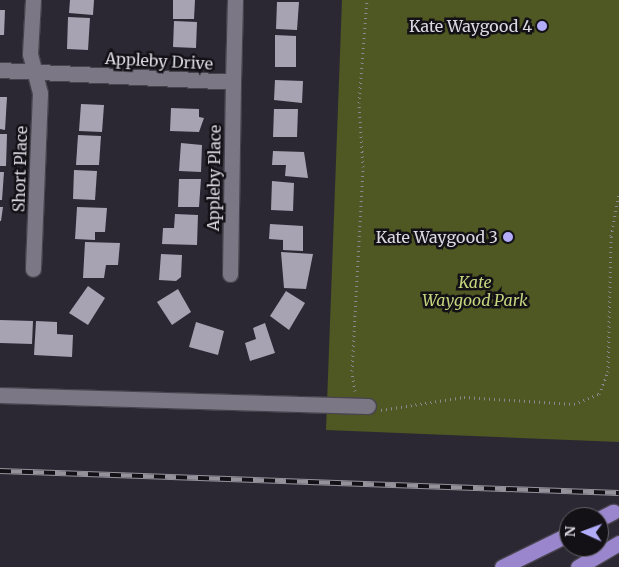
<!DOCTYPE html>
<html>
<head>
<meta charset="utf-8">
<style>
  body { margin:0 }
  #map { position:relative; width:619px; height:567px; overflow:hidden; background:#2b2833; font-family:Merriweather,serif }
  div>[style] { position:absolute }
  [style*='--x'] { left:calc(var(--x)*1px); top:calc(var(--y)*1px); width:calc(var(--w)*1px); rotate:calc(var(--a)*1deg) }
  .green>* { inset:0; background:#4f5822 }
  .building>* { inset:0; background:#a8a3b2 }
  .path>* { height:3px; margin-top:-1.5px; transform-origin:0; background:repeating-linear-gradient(90deg,#8b8892 0 1px,transparent 0 5px) }
  .roads { filter:drop-shadow(1px 0 #48444e) drop-shadow(-1px 0 #48444e) drop-shadow(0 1px #48444e) drop-shadow(0 -1px #48444e) }
  .minor>* { height:15px; margin:-7.5px; padding:0 7.5px; transform-origin:7.5px; border-radius:7.5px; background:#7b7785 }
  .highway>* { height:15px; margin:-7.5px; padding:0 7.5px; transform-origin:7.5px; border-radius:7.5px; background:#9a86cc }
  .rail>* { height:5.5px; margin-top:-2.75px; transform-origin:0; background:repeating-linear-gradient(90deg,#131116 0 11px,#95929c 0 22px); box-sizing:border-box; border-block:1px solid #95929c }
  .dots>* { width:14px; height:14px; translate:-50% -50%; box-sizing:border-box; border:2px solid #131116; border-radius:50% }
  span { translate:-50% -50%; white-space:nowrap; text-align:center; line-height:1.15; -webkit-text-stroke:5px #131116; paint-order:stroke }
  .poi-label { font-size:16px; color:#dbd9e1 }
  .right { translate:-100% -50%; text-align:right }
  .street-label { font-size:16px; color:#dbd9e1 }
  .park-label { font-size:16px; color:#c3d47d; font-style:italic }
  .north { position:absolute; left:559px; top:507px; width:50px; height:50px; box-sizing:border-box; background:#131116; border:1px solid #636167; border-radius:50%; rotate:272deg; font-size:14px; font-weight:700; line-height:20px; text-align:center; color:#dbd9e1 }
  .north::after { content:''; display:block; margin:auto; width:18px; height:22px; background:#b3adf9; clip-path:polygon(50% 0,100% 100%,50% 72%,0 100%) }
</style>
</head>
<body>
<div id="map">
  <div class="green">
    <i style="clip-path:polygon(342px 0,619px 0,619px 442px,326px 430px)"></i>
  </div>
  <div class="building">
    <i style="clip-path:polygon(70px 0,94px 0,93px 15px,69px 13px)"></i>
    <i style="clip-path:polygon(173px 0,195px 0,194px 19px,173px 19px)"></i>
    <i style="clip-path:polygon(277px 2px,299px 2px,297px 30px,276px 29px)"></i>
    <i style="clip-path:polygon(0 10px,5px 10px,4px 35px,0 35px)"></i>
    <i style="clip-path:polygon(68px 17px,90px 18px,88px 50px,67px 49px)"></i>
    <i style="clip-path:polygon(174px 21px,197px 22px,196px 48px,173px 47px)"></i>
    <i style="clip-path:polygon(275px 35px,296px 36px,296px 67px,275px 67px)"></i>
    <i style="clip-path:polygon(275px 80px,303px 81px,302px 103px,274px 100px)"></i>
    <i style="clip-path:polygon(0 97px,7px 97px,5px 130px,0 129px)"></i>
    <i style="clip-path:polygon(81px 104px,104px 105px,102px 132px,79px 131px)"></i>
    <i style="clip-path:polygon(171px 108px,199px 109px,199px 117px,204px 118px,199px 132px,170px 131px)"></i>
    <i style="clip-path:polygon(274px 109px,298px 109px,297px 137px,273px 137px)"></i>
    <i style="clip-path:polygon(0 134px,7px 134px,6px 166px,0 166px)"></i>
    <i style="clip-path:polygon(78px 135px,101px 136px,99px 165px,76px 165px)"></i>
    <i style="clip-path:polygon(181px 143px,202px 145px,201px 172px,179px 171px)"></i>
    <i style="clip-path:polygon(273px 151px,304px 152px,308px 178px,285px 176px,286px 165px,272px 165px)"></i>
    <i style="clip-path:polygon(74px 170px,97px 171px,95px 200px,73px 199px)"></i>
    <i style="clip-path:polygon(0 172px,4px 172px,2px 200px,0 200px)"></i>
    <i style="clip-path:polygon(179px 179px,201px 179px,199px 207px,178px 207px)"></i>
    <i style="clip-path:polygon(272px 181px,294px 183px,293px 211px,271px 210px)"></i>
    <i style="clip-path:polygon(0 207px,3px 207px,1px 221px,0 221px)"></i>
    <i style="clip-path:polygon(77px 207px,107px 208px,105px 232px,95px 232px,95px 240px,75px 239px)"></i>
    <i style="clip-path:polygon(175px 214px,198px 215px,197px 245px,162px 244px,163px 228px,174px 228px)"></i>
    <i style="clip-path:polygon(270px 224px,303px 226px,303px 251px,283px 250px,283px 240px,269px 239px)"></i>
    <i style="clip-path:polygon(85px 242px,120px 243px,118px 265px,106px 265px,104px 278px,83px 278px)"></i>
    <i style="clip-path:polygon(281px 252px,313px 254px,306px 289px,284px 288px)"></i>
    <i style="clip-path:polygon(161px 254px,182px 255px,181px 277px,176px 281px,159px 280px)"></i>
    <i style="clip-path:polygon(88px 286px,105px 298px,88px 325px,69px 313px)"></i>
    <i style="clip-path:polygon(178px 289px,191px 312px,172px 325px,157px 302px)"></i>
    <i style="clip-path:polygon(286px 291px,305px 303px,289px 330px,270px 316px)"></i>
    <i style="clip-path:polygon(0 320px,33px 321px,32px 344px,0 343px)"></i>
    <i style="clip-path:polygon(36px 321px,57px 322px,57px 334px,73px 335px,72px 357px,34px 355px)"></i>
    <i style="clip-path:polygon(196px 322px,224px 331px,218px 355px,189px 347px)"></i>
    <i style="clip-path:polygon(265px 323px,275px 353px,250px 361px,245px 343px,256px 339px,253px 328px)"></i>
  </div>
  <div class="path">
    <i style="--x:355;--y:391;--w:20;--a:-99"></i>
    <i style="--x:352;--y:371;--w:204;--a:-86.9"></i>
    <i style="--x:363;--y:167;--w:64;--a:-93.6"></i>
    <i style="--x:359;--y:103;--w:103;--a:-85.6"></i>
    <i style="--x:381;--y:410;--w:84;--a:-8.9"></i>
    <i style="--x:464;--y:397;--w:110;--a:3.6"></i>
    <i style="--x:574;--y:404;--w:27;--a:-22"></i>
    <i style="--x:599;--y:394;--w:24;--a:-68"></i>
    <i style="--x:608;--y:372;--w:136;--a:-88.7"></i>
    <i style="--x:611;--y:236;--w:44;--a:-79.5"></i>
  </div>
  <div class="roads">
    <div class="minor">
      <i style="--x:33;--y:0;--w:54;--a:93.2"></i>
      <i style="--x:30;--y:54;--w:40;--a:75.6"></i>
      <i style="--x:40;--y:93;--w:176;--a:92.3"></i>
      <i style="--x:0;--y:70;--w:233;--a:2.9"></i>
      <i style="--x:233;--y:82;--w:82;--a:-88.6"></i>
      <i style="--x:230;--y:274;--w:192;--a:-89.1"></i>
      <i style="--x:0;--y:395;--w:368;--a:1.7"></i>
    </div>
    <div class="highway">
      <i style="--x:599;--y:519;--w:16;--a:-27"></i>
      <i style="--x:502;--y:567;--w:75;--a:-26.2"></i>
      <i style="--x:578;--y:567;--w:48;--a:-30.3"></i>
    </div>
  </div>
  <div class="rail">
    <i style="--x:0;--y:471;--w:619;--a:2.04"></i>
  </div>
  <div class="dots">
    <i style="left:542px;top:26px;background:#b3adf9"></i>
    <i style="left:508px;top:237px;background:#b3adf9"></i>
  </div>
  <div class="poi-label">
    <span class="right" style="left:532px;top:26px">Kate Waygood 4</span>
    <span class="right" style="left:498px;top:237px">Kate Waygood 3</span>
  </div>
  <div class="street-label">
    <span style="left:159px;top:61px;rotate:3deg">Appleby Drive</span>
    <span style="left:20px;top:169px;rotate:-88deg">Short Place</span>
    <span style="left:214px;top:178px;rotate:-89deg">Appleby Place</span>
  </div>
  <div class="park-label">
    <span style="left:475px;top:291px">Kate<br>Waygood Park</span>
  </div>
  <div class="north">N</div>
</div>
</body>
</html>
